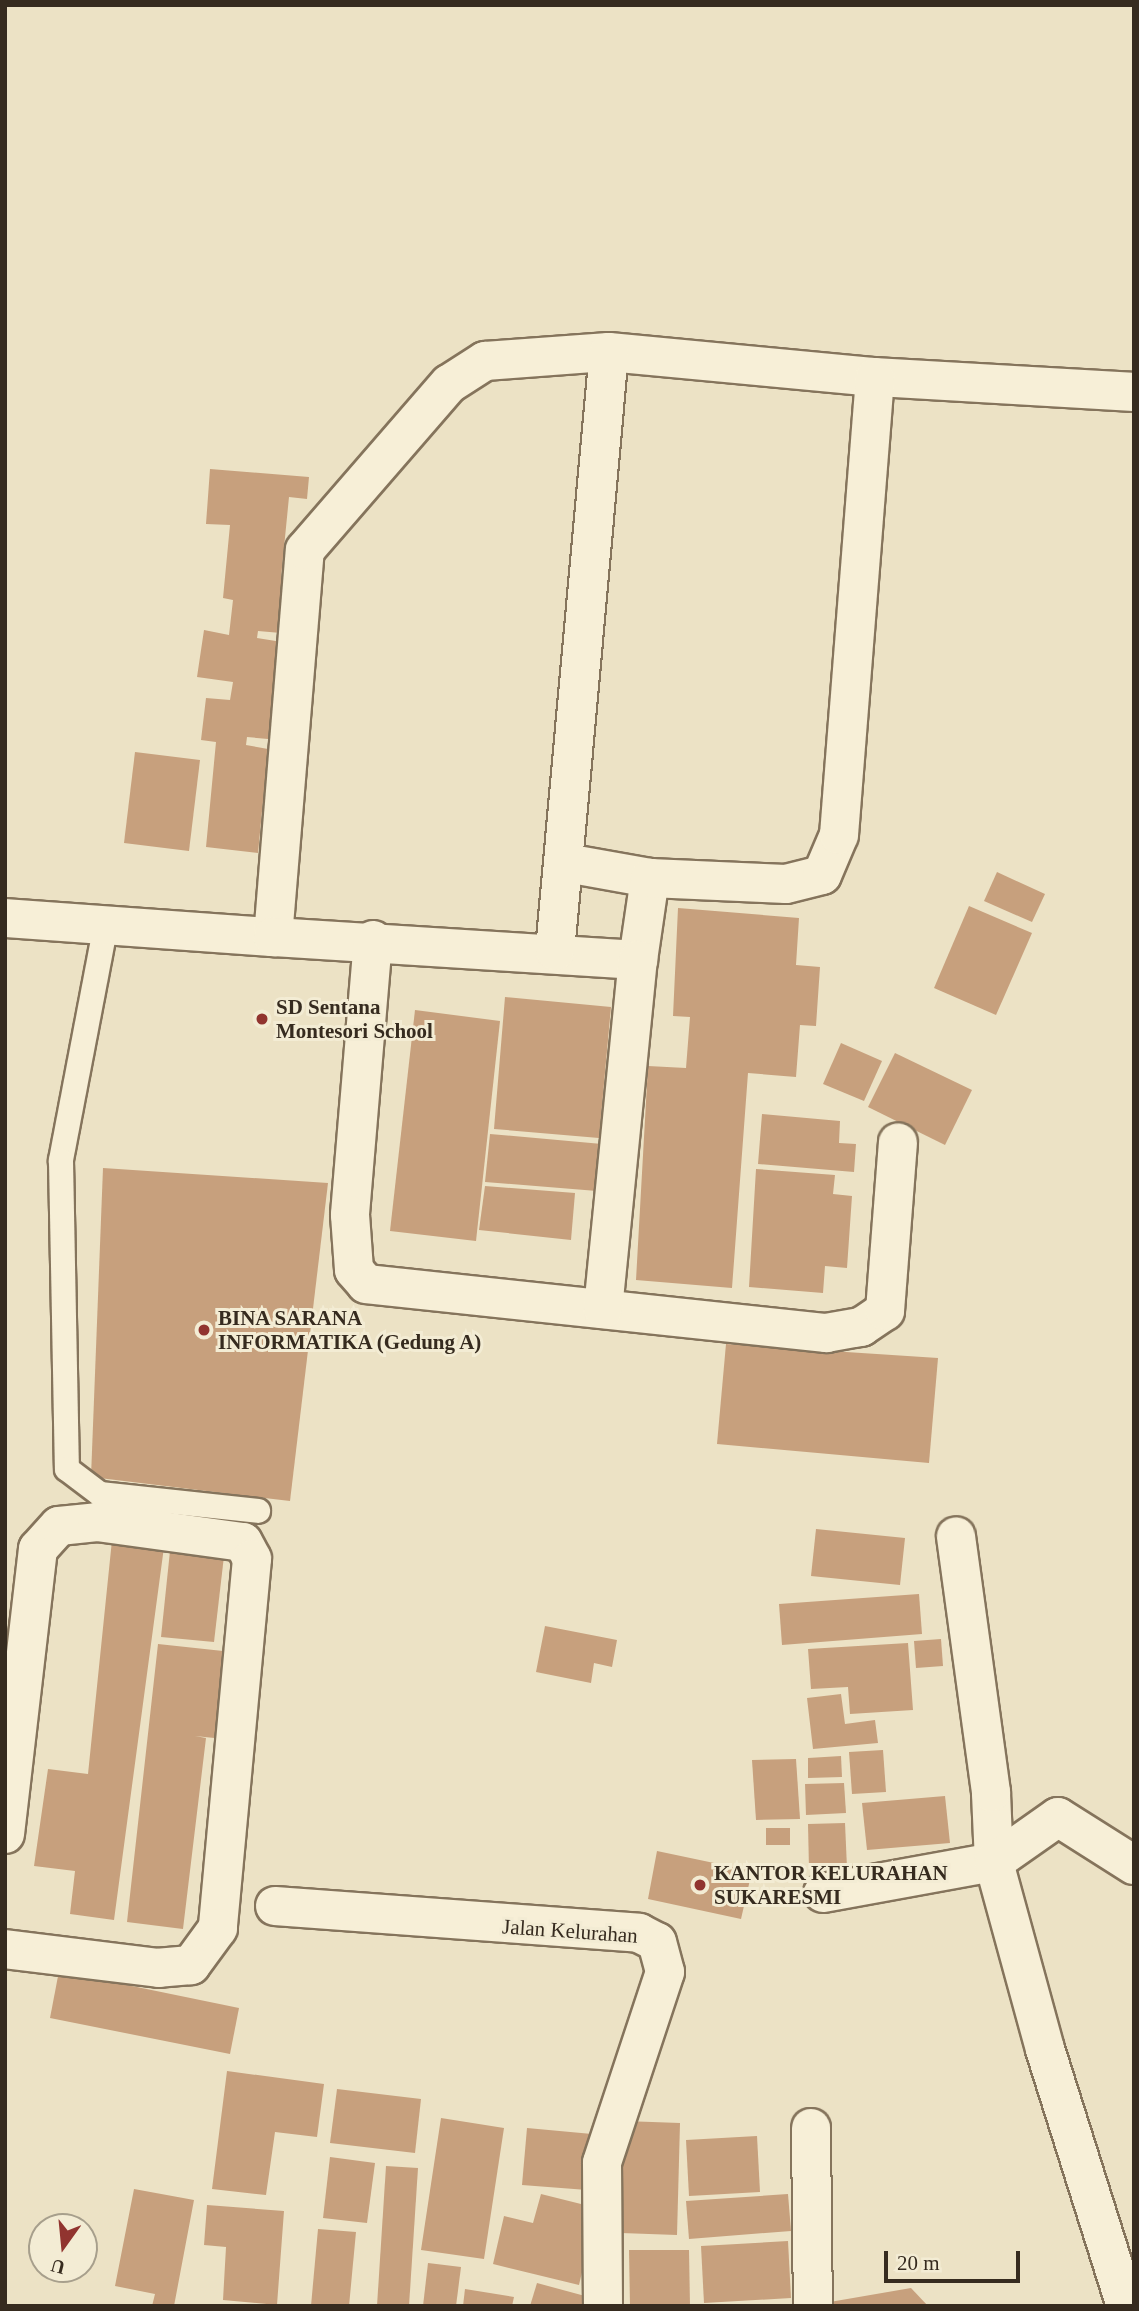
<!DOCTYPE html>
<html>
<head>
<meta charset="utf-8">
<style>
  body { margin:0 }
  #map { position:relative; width:1139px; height:2311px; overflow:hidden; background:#ece2c5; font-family:Georgia,serif }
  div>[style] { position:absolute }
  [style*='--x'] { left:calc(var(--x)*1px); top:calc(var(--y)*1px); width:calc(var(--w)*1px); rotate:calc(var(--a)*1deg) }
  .building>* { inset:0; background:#c7a07d }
  .roads { filter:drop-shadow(2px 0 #85745c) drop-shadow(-2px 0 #85745c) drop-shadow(0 2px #85745c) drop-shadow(0 -2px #85745c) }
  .lane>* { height:24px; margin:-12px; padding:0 12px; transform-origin:12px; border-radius:12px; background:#f7efd7 }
  .street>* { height:38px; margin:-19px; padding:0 19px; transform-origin:19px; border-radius:19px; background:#f7efd7 }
  .dots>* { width:19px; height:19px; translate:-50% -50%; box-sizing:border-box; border:4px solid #f3ecd4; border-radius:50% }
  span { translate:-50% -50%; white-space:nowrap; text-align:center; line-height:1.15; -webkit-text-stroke:6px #f3ecd4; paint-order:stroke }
  .poi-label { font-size:21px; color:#362b1f; font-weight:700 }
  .left { translate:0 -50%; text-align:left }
  .street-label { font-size:21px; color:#362b1f }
  .frame { position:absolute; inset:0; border:7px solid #362b1f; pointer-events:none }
  .north { position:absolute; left:28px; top:2213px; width:70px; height:70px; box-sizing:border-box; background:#f3ecd4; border:2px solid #a79f8c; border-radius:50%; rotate:195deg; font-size:19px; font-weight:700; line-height:28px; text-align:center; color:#362b1f }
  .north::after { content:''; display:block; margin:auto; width:24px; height:32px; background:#91342f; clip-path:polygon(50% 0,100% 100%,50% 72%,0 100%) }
  .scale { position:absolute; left:884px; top:2251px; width:136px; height:32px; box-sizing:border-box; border:4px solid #362b1f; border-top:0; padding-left:9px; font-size:21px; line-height:24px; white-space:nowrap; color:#362b1f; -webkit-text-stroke:5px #f3ecd4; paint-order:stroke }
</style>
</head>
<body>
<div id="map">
  <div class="building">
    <i style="clip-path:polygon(210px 469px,309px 477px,307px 499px,289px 497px,281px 578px,299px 581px,281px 633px,258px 631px,257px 638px,282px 642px,268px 739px,247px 737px,246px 745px,268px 749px,258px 853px,206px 847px,216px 742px,201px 740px,206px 698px,230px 700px,233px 682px,197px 677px,204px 630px,229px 635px,233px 600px,223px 598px,230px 525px,206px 524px)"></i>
    <i style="clip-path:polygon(135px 752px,200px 760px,189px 851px,124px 843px)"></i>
    <i style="clip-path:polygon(997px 872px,1045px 894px,1032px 922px,984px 901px)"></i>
    <i style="clip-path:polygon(969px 906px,1032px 933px,996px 1015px,934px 988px)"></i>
    <i style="clip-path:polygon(678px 908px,799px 918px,796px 965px,820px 967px,816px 1026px,800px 1025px,796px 1077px,748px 1073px,732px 1288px,636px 1280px,648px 1066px,686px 1068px,690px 1017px,673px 1016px)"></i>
    <i style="clip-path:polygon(505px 997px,611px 1007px,599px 1138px,494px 1129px)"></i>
    <i style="clip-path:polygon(415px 1010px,500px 1021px,476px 1241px,390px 1231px)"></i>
    <i style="clip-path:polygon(841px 1043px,882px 1061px,864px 1101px,823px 1084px)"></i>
    <i style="clip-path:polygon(895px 1053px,972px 1090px,945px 1145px,868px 1107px)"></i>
    <i style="clip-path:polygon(762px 1114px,840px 1121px,839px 1143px,856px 1144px,854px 1172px,758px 1164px)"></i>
    <i style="clip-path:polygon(490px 1134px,602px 1144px,597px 1191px,485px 1182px)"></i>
    <i style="clip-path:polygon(103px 1168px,328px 1183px,290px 1501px,91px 1477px)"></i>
    <i style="clip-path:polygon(756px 1169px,835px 1175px,833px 1194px,852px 1196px,847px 1268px,825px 1266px,823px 1293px,749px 1287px)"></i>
    <i style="clip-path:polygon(485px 1186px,575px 1193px,571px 1240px,479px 1230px)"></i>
    <i style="clip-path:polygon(726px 1344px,938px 1358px,929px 1463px,717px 1444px)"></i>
    <i style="clip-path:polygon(816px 1529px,905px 1538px,900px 1585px,811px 1576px)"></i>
    <i style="clip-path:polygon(112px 1540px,164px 1547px,114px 1920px,70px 1914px,75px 1871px,34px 1866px,48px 1769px,88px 1774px)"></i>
    <i style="clip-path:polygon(170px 1551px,224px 1556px,214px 1642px,161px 1637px)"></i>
    <i style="clip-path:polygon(919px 1594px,922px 1634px,782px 1645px,779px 1604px)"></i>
    <i style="clip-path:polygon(545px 1626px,617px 1640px,612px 1667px,594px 1663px,591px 1683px,536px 1672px)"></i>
    <i style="clip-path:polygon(941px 1639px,943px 1666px,916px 1668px,914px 1641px)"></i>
    <i style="clip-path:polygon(908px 1643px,913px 1710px,850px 1714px,848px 1687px,811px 1689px,808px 1649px)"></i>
    <i style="clip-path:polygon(158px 1644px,223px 1651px,218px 1698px,228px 1699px,224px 1739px,195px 1736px,206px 1738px,183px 1929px,127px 1922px)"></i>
    <i style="clip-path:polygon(841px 1694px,845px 1724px,875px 1720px,878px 1743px,813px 1749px,807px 1698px)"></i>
    <i style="clip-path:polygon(883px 1750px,886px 1792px,852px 1794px,849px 1752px)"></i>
    <i style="clip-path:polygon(841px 1756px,842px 1777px,808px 1778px,808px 1758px)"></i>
    <i style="clip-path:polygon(796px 1759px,800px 1819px,756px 1820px,752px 1760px)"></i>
    <i style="clip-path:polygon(844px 1783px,846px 1813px,806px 1815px,805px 1784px)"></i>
    <i style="clip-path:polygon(945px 1796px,950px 1843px,867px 1850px,862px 1803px)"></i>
    <i style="clip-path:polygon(845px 1823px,847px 1868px,809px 1869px,808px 1824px)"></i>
    <i style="clip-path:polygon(766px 1828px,790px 1828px,790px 1845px,766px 1845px)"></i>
    <i style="clip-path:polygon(657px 1851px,752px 1871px,741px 1919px,648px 1899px)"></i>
    <i style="clip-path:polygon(59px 1971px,239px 2008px,230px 2054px,50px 2018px)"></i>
    <i style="clip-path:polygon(227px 2071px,324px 2084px,317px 2137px,275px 2132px,266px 2195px,212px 2189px)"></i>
    <i style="clip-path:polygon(337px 2089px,421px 2099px,415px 2153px,330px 2143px)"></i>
    <i style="clip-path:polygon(441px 2118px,504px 2128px,484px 2259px,421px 2250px)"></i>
    <i style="clip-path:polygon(624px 2121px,680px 2123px,677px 2235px,621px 2233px)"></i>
    <i style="clip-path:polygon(527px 2128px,592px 2134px,587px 2190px,522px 2185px)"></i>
    <i style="clip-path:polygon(757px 2136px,760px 2192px,689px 2196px,686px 2140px)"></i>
    <i style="clip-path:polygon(330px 2157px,375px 2163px,367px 2223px,323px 2218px)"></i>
    <i style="clip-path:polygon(386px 2166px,418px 2168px,409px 2306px,377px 2306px)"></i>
    <i style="clip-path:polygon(134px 2189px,194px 2200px,174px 2306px,152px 2306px,155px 2294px,115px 2286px)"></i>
    <i style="clip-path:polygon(541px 2194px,597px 2208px,579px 2285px,493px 2264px,504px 2216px,533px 2223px)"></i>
    <i style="clip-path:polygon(788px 2194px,791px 2231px,689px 2239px,686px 2201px)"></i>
    <i style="clip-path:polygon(207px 2205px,284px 2211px,277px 2305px,223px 2300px,226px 2247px,204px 2245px)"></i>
    <i style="clip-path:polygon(318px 2229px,356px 2232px,349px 2306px,311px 2306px)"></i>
    <i style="clip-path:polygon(788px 2241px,791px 2298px,704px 2303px,701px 2246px)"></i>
    <i style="clip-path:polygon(629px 2250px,689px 2250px,690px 2306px,630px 2306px)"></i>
    <i style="clip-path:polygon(428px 2263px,461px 2267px,456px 2306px,423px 2306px)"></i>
    <i style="clip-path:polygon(537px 2283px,585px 2296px,583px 2306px,530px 2306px)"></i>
    <i style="clip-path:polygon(911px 2288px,928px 2306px,825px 2306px,824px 2303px)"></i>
    <i style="clip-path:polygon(465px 2289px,514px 2297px,512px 2306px,463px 2306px)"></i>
  </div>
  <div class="roads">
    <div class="lane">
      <i style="--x:106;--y:924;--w:241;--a:100.8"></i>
      <i style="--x:61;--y:1161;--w:308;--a:88.9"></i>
      <i style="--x:67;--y:1469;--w:41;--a:37.1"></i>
      <i style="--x:100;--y:1494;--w:159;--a:6.1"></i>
    </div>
    <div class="street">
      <i style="--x:566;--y:863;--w:85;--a:10.1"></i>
      <i style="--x:5;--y:918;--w:269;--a:4.1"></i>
      <i style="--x:273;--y:937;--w:388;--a:-85.3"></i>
      <i style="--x:305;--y:550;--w:220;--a:-49.1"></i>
      <i style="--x:449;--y:384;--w:43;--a:-32.6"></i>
      <i style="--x:485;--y:361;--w:124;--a:-4.2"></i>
      <i style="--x:609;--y:352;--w:267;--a:5.4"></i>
      <i style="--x:875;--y:377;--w:259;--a:3.3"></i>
      <i style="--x:273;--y:937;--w:366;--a:3.6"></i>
      <i style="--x:638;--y:960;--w:83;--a:-81.7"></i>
      <i style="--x:650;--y:878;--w:136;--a:2.5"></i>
      <i style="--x:786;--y:884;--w:37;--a:-14"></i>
      <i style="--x:822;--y:875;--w:43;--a:-67"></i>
      <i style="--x:839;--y:835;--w:459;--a:-85.5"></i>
      <i style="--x:373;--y:940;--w:276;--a:94.8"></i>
      <i style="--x:350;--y:1215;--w:55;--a:85.8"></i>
      <i style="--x:354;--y:1270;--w:18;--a:49"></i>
      <i style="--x:366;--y:1284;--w:463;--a:6.1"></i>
      <i style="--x:826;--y:1333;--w:36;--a:-10"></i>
      <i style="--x:861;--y:1327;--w:29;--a:-34"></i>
      <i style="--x:885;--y:1311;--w:169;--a:-85.6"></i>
      <i style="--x:555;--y:951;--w:601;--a:-84.85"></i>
      <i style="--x:603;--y:1309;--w:351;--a:-84.3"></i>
      <i style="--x:5;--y:1834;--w:287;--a:-83.4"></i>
      <i style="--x:38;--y:1549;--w:31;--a:-48"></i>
      <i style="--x:59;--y:1526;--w:38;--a:-6"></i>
      <i style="--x:97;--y:1522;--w:147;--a:7.8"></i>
      <i style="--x:243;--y:1542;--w:19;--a:62"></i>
      <i style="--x:252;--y:1559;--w:371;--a:95.3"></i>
      <i style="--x:218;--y:1928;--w:46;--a:126.1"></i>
      <i style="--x:191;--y:1965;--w:32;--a:175"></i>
      <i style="--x:159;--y:1968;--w:155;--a:-173"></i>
      <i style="--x:823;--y:1893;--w:174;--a:-10.3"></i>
      <i style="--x:994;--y:1862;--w:70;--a:-92.5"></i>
      <i style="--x:991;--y:1792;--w:258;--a:-97.8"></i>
      <i style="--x:275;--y:1906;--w:365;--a:4.2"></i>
      <i style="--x:639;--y:1933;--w:20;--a:27"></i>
      <i style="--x:657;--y:1942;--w:31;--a:75"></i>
      <i style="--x:665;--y:1972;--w:201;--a:108.3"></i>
      <i style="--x:602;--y:2163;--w:143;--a:89.6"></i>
      <i style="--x:811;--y:2128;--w:178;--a:89.4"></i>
      <i style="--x:1126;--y:2306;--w:269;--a:-107.5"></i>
      <i style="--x:1045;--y:2049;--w:194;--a:-105.3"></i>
      <i style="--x:994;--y:1862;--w:78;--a:-35.1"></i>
      <i style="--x:1058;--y:1817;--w:90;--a:32.3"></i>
    </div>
  </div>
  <div class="dots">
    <i style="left:262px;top:1019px;background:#91342f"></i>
    <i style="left:204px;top:1330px;background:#91342f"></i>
    <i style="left:700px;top:1885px;background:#91342f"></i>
  </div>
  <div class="poi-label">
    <span class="left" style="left:276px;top:1019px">SD Sentana<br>Montesori School</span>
    <span class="left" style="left:218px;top:1330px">BINA SARANA<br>INFORMATIKA (Gedung A)</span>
    <span class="left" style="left:714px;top:1885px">KANTOR KELURAHAN<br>SUKARESMI</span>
  </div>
  <div class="street-label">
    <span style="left:570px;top:1931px;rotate:4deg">Jalan Kelurahan</span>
  </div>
  <div class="frame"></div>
  <div class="north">U</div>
  <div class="scale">20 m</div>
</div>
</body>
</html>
